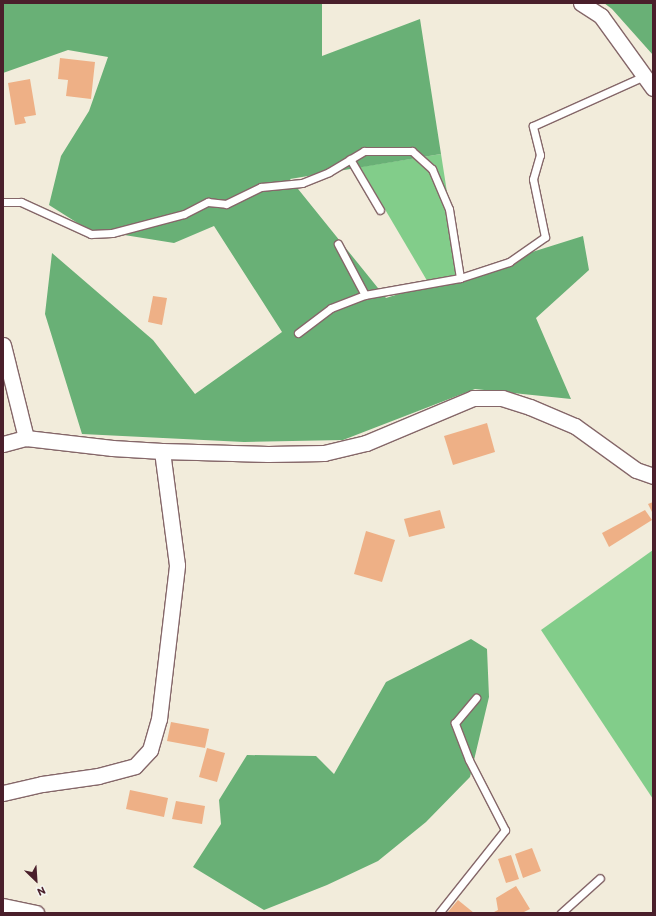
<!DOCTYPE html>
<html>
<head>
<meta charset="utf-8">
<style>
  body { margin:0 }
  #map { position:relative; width:656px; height:916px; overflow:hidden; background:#f2ecdb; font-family:Itim,sans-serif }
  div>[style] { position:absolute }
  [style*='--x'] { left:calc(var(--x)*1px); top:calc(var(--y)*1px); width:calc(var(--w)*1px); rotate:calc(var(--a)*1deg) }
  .green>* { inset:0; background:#82cd8a }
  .forest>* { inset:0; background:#69b076 }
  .building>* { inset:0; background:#eeb086 }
  .roads { filter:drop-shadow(1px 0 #856769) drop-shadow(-1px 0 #856769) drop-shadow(0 1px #856769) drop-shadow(0 -1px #856769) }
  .lane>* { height:7px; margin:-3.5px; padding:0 3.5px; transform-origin:3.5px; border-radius:3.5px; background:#fff }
  .street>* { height:15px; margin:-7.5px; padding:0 7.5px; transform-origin:7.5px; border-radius:7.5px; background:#fff }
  span { translate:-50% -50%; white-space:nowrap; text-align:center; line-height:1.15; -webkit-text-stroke:4px #f6f6f2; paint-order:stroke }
  .frame { position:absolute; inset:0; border:4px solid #4a1f2b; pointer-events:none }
  .north { position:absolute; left:16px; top:860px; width:40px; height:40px; -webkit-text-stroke:3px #f6f6f2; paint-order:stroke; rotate:155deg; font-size:11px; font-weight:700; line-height:16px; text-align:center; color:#4a1f2b }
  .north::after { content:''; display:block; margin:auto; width:14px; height:18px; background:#4a1f2b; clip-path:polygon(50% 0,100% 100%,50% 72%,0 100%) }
</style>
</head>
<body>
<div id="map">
  <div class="green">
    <i style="clip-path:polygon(441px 154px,460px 275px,429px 284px,360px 167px)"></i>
    <i style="clip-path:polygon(653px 550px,653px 799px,541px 630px)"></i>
  </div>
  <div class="forest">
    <i style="clip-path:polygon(3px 3px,322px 3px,322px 56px,420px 19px,441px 154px,290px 179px,386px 298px,583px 236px,589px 270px,536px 318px,571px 399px,475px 389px,343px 440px,244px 442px,82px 434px,45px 314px,52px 253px,153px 340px,195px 394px,282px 332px,214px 226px,174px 243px,87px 229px,49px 205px,61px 156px,89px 111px,108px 57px,68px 50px,3px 73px)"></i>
    <i style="clip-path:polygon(604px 3px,653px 3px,653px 55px,612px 9px)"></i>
    <i style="clip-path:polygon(471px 639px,487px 649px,489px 697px,470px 777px,426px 822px,378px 861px,327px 885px,264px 910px,193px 867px,221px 824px,219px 800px,247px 755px,316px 756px,334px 774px,386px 682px)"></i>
  </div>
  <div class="building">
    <i style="clip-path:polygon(60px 58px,95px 62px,91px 99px,66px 96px,68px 80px,58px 79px)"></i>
    <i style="clip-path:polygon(30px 79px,36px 115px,24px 117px,26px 123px,15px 125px,8px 83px)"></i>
    <i style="clip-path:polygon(153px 296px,167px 298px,162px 325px,148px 322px)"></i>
    <i style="clip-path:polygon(487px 423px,495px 452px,453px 465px,444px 436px)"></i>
    <i style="clip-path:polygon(653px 502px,653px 514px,648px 504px)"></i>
    <i style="clip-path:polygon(440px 510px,445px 528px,409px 537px,404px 519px)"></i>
    <i style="clip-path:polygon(645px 510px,652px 520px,609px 547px,602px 533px)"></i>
    <i style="clip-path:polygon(366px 531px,395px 540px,382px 582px,354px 574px)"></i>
    <i style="clip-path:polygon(171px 722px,209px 729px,205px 748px,167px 741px)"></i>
    <i style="clip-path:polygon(207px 748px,225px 753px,217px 782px,199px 777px)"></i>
    <i style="clip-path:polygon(130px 790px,168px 798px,164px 817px,126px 809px)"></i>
    <i style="clip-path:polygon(176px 801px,205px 806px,202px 824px,172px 819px)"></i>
    <i style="clip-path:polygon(532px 848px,541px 871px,523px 878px,515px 854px)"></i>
    <i style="clip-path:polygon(511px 855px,519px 879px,506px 883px,498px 859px)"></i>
    <i style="clip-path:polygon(516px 886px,530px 909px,522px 913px,492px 913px,498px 910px,496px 898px)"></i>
    <i style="clip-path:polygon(458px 900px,474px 913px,447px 913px)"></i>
  </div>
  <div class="roads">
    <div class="lane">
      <i style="--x:350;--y:159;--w:59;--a:59.5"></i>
      <i style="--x:3;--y:202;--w:18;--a:0"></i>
      <i style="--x:21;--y:202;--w:77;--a:24.6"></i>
      <i style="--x:91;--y:234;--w:21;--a:-3"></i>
      <i style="--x:112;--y:233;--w:74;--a:-14.8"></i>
      <i style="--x:184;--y:214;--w:27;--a:-27"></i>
      <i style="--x:208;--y:202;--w:18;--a:6"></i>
      <i style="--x:226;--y:204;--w:39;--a:-26"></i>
      <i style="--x:261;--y:187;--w:41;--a:-5.6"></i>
      <i style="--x:302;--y:183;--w:29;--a:-22"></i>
      <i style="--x:329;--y:172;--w:41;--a:-31"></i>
      <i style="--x:364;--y:151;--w:48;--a:0"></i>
      <i style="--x:412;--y:151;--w:27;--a:42"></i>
      <i style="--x:432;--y:169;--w:43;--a:67"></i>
      <i style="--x:449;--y:209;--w:70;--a:80.9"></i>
      <i style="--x:460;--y:278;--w:97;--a:169.9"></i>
      <i style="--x:365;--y:295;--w:58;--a:-117.9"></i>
      <i style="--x:460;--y:278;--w:52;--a:-18.1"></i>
      <i style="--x:509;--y:262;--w:44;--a:-34.8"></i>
      <i style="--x:545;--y:237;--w:59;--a:-101.7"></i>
      <i style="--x:533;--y:179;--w:25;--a:-74"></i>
      <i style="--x:540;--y:155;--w:30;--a:-104"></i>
      <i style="--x:533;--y:126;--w:122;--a:-24.2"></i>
      <i style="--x:298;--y:333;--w:41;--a:-37.1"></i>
      <i style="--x:331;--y:308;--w:36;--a:-21"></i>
      <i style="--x:439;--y:913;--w:106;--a:-51.5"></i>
      <i style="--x:505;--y:830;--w:79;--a:-117.2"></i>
      <i style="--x:469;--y:760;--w:40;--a:-111"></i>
      <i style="--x:455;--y:723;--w:33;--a:-50"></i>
      <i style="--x:561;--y:913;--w:52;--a:-41.9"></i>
    </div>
    <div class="street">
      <i style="--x:581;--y:3;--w:24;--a:33"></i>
      <i style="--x:601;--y:16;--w:89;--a:54.2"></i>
      <i style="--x:3;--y:345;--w:96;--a:76.1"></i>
      <i style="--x:26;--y:438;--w:87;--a:6.6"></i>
      <i style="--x:112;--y:448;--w:50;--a:3.4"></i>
      <i style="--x:162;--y:451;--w:106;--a:1.6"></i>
      <i style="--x:268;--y:454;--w:56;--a:-1"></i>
      <i style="--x:324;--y:453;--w:43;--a:-13.4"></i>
      <i style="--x:366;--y:443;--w:116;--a:-22.8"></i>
      <i style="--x:473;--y:398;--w:29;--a:0"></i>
      <i style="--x:502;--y:398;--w:29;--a:18"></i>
      <i style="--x:530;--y:407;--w:49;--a:22.9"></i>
      <i style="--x:575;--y:426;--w:75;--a:35.8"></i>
      <i style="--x:636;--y:470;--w:18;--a:19"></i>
      <i style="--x:3;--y:444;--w:24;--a:-15"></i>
      <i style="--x:3;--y:793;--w:40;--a:-13"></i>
      <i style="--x:42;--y:784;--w:57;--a:-8.1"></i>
      <i style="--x:98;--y:776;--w:38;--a:-15"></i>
      <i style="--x:135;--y:766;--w:22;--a:-47"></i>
      <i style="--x:150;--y:750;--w:32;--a:-74"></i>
      <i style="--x:159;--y:719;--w:155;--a:-83.3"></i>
      <i style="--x:177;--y:565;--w:115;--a:-97.5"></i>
      <i style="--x:3;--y:906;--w:34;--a:12"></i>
    </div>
  </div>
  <div class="frame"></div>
  <div class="north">N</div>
</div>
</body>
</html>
